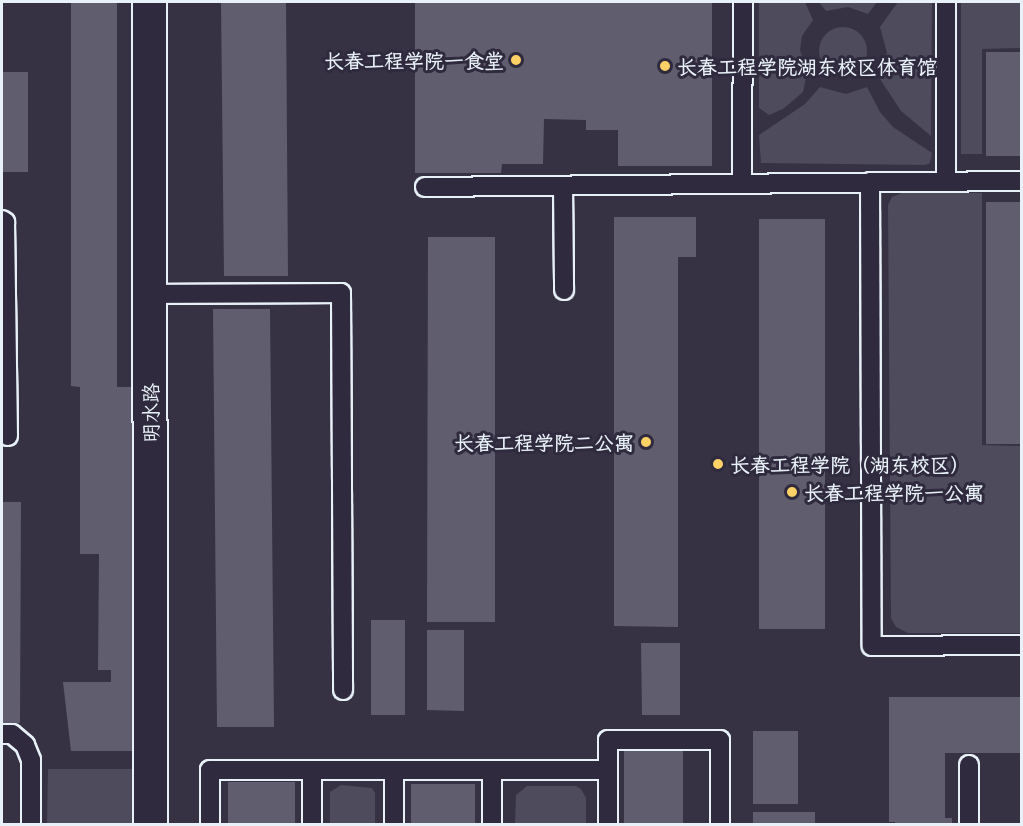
<!DOCTYPE html>
<html>
<head>
<meta charset="utf-8">
<style>
  body { margin:0 }
  #map { position:relative; width:1023px; height:826px; overflow:hidden; background:#363244; font-family:"Playpen Sans","LXGW WenKai TC",sans-serif }
  div>[style] { position:absolute }
  [style*='--x'] { left:calc(var(--x)*1px); top:calc(var(--y)*1px); width:calc(var(--w)*1px); rotate:calc(var(--a)*1deg) }
  .green>* { inset:0; background:#4d4b5c }
  .round { border-radius:50% }
  .building>* { inset:0; background:#605e6e }
  .roads { filter:drop-shadow(2px 0 #e8f1f8) drop-shadow(-2px 0 #e8f1f8) drop-shadow(0 2px #e8f1f8) drop-shadow(0 -2px #e8f1f8) }
  .service>* { height:18px; margin:-9px; padding:0 9px; transform-origin:9px; border-radius:9px; background:#2f2a3d }
  .tertiary>* { height:33px; margin:-16.5px; padding:0 16.5px; transform-origin:16.5px; border-radius:16.5px; background:#2f2a3d }
  .dots>* { width:16px; height:16px; translate:-50% -50%; box-sizing:border-box; border:3px solid #2f2a3d; border-radius:50% }
  span { translate:-50% -50%; white-space:nowrap; text-align:center; line-height:1.15; -webkit-text-stroke:6px #2f2a3d; paint-order:stroke }
  .poi-label { font-size:20px; color:#e8f1f8; font-weight:700 }
  .right { translate:-100% -50%; text-align:right }
  .left { translate:0 -50%; text-align:left }
  .street-label { font-size:20px; color:#e8f1f8 }
  .frame { position:absolute; inset:0; border:3px solid #e8f1f8; pointer-events:none }
</style>
</head>
<body>
<div id="map">
  <div class="green">
    <i style="clip-path:polygon(759px 2px,805px 2px,813px 20px,802px 36px,800px 50px,807px 73px,803px 92px,783px 109px,769px 115px,759px 108px)"></i>
    <i style="clip-path:polygon(819px 2px,877px 2px,868px 14px,848px 7px,826px 11px)"></i>
    <i style="clip-path:polygon(898px 2px,932px 2px,931px 136px,901px 111px,878px 76px,887px 53px,880px 27px)"></i>
    <i style="clip-path:polygon(961px 2px,1021px 2px,1021px 48px,982px 49px,982px 154px,961px 154px)"></i>
    <i class="round" style="left:819px;top:27px;width:48px;height:48px"></i>
    <i style="clip-path:polygon(820px 87px,846px 94px,867px 87px,880px 112px,893px 127px,932px 153px,930px 163px,925px 165px,761px 163px,759px 135px,805px 104px)"></i>
    <i style="clip-path:polygon(902px 193px,982px 193px,982px 445px,1021px 446px,1021px 633px,908px 633px,896px 627px,891px 618px,888px 205px,892px 197px)"></i>
    <i style="clip-path:polygon(48px 769px,135px 769px,135px 824px,47px 824px)"></i>
    <i style="clip-path:polygon(341px 785px,372px 788px,375px 793px,375px 824px,330px 824px,330px 792px)"></i>
    <i style="clip-path:polygon(527px 786px,576px 786px,581px 789px,586px 798px,586px 824px,515px 824px,516px 795px)"></i>
  </div>
  <div class="building">
    <i style="clip-path:polygon(71px 2px,117px 2px,117px 387px,141px 387px,137px 751px,71px 751px,63px 682px,111px 682px,111px 670px,98px 670px,99px 554px,80px 554px,80px 387px,71px 386px)"></i>
    <i style="clip-path:polygon(221px 2px,286px 2px,288px 276px,224px 276px)"></i>
    <i style="clip-path:polygon(415px 2px,712px 2px,712px 166px,618px 166px,618px 130px,586px 130px,586px 120px,544px 119px,543px 164px,502px 164px,501px 173px,415px 173px)"></i>
    <i style="clip-path:polygon(986px 52px,1022px 52px,1022px 156px,986px 156px)"></i>
    <i style="clip-path:polygon(2px 72px,28px 72px,28px 172px,2px 172px)"></i>
    <i style="clip-path:polygon(986px 202px,1022px 202px,1022px 444px,986px 444px)"></i>
    <i style="clip-path:polygon(614px 217px,696px 217px,696px 257px,678px 257px,678px 627px,614px 626px)"></i>
    <i style="clip-path:polygon(759px 219px,825px 219px,825px 629px,759px 629px)"></i>
    <i style="clip-path:polygon(428px 237px,495px 237px,495px 622px,427px 622px)"></i>
    <i style="clip-path:polygon(213px 309px,270px 309px,274px 727px,217px 727px)"></i>
    <i style="clip-path:polygon(2px 502px,21px 502px,20px 723px,2px 723px)"></i>
    <i style="clip-path:polygon(371px 620px,405px 620px,405px 715px,371px 715px)"></i>
    <i style="clip-path:polygon(427px 630px,464px 630px,464px 711px,427px 710px)"></i>
    <i style="clip-path:polygon(641px 643px,680px 643px,680px 715px,642px 715px)"></i>
    <i style="clip-path:polygon(889px 697px,1022px 697px,1022px 753px,945px 753px,945px 818px,952px 818px,952px 824px,895px 824px,895px 822px,889px 822px)"></i>
    <i style="clip-path:polygon(753px 731px,798px 731px,798px 804px,753px 804px)"></i>
    <i style="clip-path:polygon(624px 749px,683px 750px,683px 824px,624px 824px)"></i>
    <i style="clip-path:polygon(228px 782px,295px 782px,295px 824px,228px 824px)"></i>
    <i style="clip-path:polygon(411px 784px,475px 784px,475px 824px,411px 824px)"></i>
    <i style="clip-path:polygon(753px 812px,815px 812px,815px 824px,753px 824px)"></i>
  </div>
  <div class="roads">
    <div class="service">
      <i style="--x:946;--y:2;--w:179;--a:90"></i>
      <i style="--x:870;--y:182;--w:464;--a:89.8"></i>
      <i style="--x:872;--y:646;--w:150;--a:-0.4"></i>
      <i style="--x:742;--y:184;--w:182;--a:-89.7"></i>
      <i style="--x:563;--y:186;--w:104;--a:89.4"></i>
      <i style="--x:425;--y:187;--w:597;--a:-0.58"></i>
      <i style="--x:2;--y:220;--w:4;--a:34"></i>
      <i style="--x:5;--y:222;--w:214;--a:89.2"></i>
      <i style="--x:149;--y:294;--w:192;--a:-0.3"></i>
      <i style="--x:341;--y:293;--w:397;--a:89.7"></i>
      <i style="--x:2;--y:734;--w:10;--a:0"></i>
      <i style="--x:12;--y:734;--w:17;--a:40"></i>
      <i style="--x:25;--y:745;--w:16;--a:68"></i>
      <i style="--x:31;--y:760;--w:64;--a:90"></i>
      <i style="--x:312;--y:770;--w:54;--a:90"></i>
      <i style="--x:394;--y:770;--w:54;--a:90"></i>
      <i style="--x:492;--y:770;--w:54;--a:90"></i>
      <i style="--x:210;--y:824;--w:54;--a:-90"></i>
      <i style="--x:210;--y:770;--w:398;--a:0"></i>
      <i style="--x:608;--y:824;--w:84;--a:-90"></i>
      <i style="--x:608;--y:740;--w:112;--a:0"></i>
      <i style="--x:720;--y:740;--w:84;--a:90"></i>
      <i style="--x:969;--y:824;--w:59;--a:-90"></i>
    </div>
    <div class="tertiary">
      <i style="--x:149;--y:2;--w:822;--a:89.93"></i>
    </div>
  </div>
  <div class="dots">
    <i style="left:516px;top:60px;background:#ffd166"></i>
    <i style="left:665px;top:66px;background:#ffd166"></i>
    <i style="left:646px;top:442px;background:#ffd166"></i>
    <i style="left:718px;top:464px;background:#ffd166"></i>
    <i style="left:792px;top:492px;background:#ffd166"></i>
  </div>
  <div class="poi-label">
    <span class="right" style="left:504px;top:60px">长春工程学院一食堂</span>
    <span class="left" style="left:677px;top:66px">长春工程学院湖东校区体育馆</span>
    <span class="right" style="left:634px;top:442px">长春工程学院二公寓</span>
    <span class="left" style="left:730px;top:464px">长春工程学院（湖东校区）</span>
    <span class="left" style="left:804px;top:492px">长春工程学院一公寓</span>
  </div>
  <div class="street-label">
    <span style="left:150px;top:413px;rotate:-90deg">明水路</span>
  </div>
  <div class="frame"></div>
</div>
</body>
</html>
